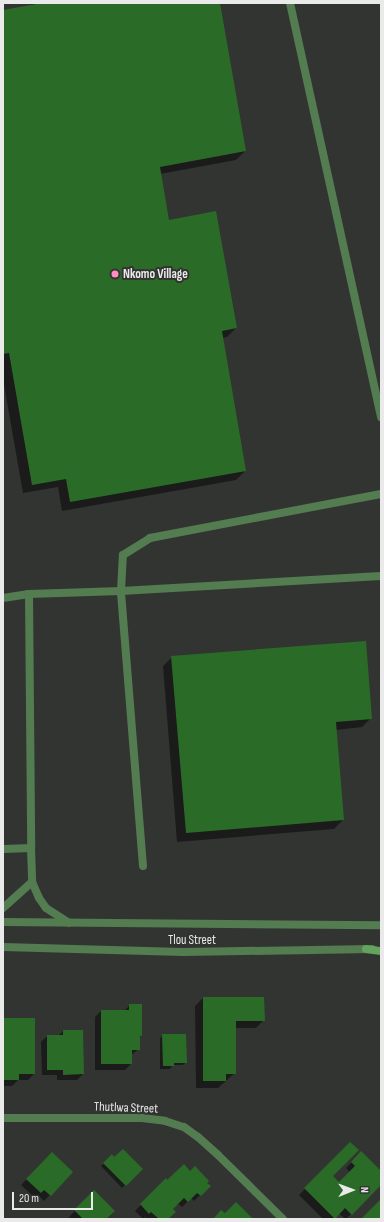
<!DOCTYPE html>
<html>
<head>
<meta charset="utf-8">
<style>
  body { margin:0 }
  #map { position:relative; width:384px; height:1222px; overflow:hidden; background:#323432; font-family:"Sofia Sans Condensed",sans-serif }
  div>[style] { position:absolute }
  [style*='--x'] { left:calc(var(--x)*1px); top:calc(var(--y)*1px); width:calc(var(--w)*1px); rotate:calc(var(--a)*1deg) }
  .shadow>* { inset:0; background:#0007 }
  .building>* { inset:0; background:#2b6b28 }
  .lane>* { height:8px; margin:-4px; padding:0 4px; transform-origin:4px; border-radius:4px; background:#537c50 }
  .street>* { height:8px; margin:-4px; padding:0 4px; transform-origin:4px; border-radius:4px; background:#537c50 }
  .secondary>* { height:8px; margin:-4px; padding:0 4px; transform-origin:4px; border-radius:4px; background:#62a45d }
  .dots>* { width:11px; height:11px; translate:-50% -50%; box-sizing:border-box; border:2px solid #323432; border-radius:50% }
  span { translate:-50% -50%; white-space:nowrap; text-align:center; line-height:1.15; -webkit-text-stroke:4px #323432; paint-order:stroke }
  .poi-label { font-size:13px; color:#e9eae9; font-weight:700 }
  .left { translate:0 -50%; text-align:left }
  .street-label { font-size:13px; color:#e9eae9 }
  .frame { position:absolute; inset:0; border:4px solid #e9eae9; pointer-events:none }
  .north { position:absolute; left:332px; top:1170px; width:40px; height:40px; -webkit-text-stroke:3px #323432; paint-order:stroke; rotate:89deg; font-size:11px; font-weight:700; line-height:16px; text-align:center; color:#e9eae9 }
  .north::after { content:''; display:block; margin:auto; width:14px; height:18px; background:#e9eae9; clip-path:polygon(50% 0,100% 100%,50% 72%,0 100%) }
  .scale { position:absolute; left:12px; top:1192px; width:81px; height:18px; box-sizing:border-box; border:2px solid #e9eae9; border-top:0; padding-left:5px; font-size:12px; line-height:14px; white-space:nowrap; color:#e9eae9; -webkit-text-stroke:3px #323432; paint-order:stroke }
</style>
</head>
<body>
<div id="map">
  <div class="shadow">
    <i style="clip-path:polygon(31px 3px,219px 3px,245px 151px,236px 160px,160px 174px,168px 221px,236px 328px,227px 337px,222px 338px,245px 471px,236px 480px,62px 511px,58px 487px,23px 493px,3px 379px,3px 11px,31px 6px)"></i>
    <i style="clip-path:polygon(172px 657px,371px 718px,362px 727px,336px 730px,343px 820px,334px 829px,177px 842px,163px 666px)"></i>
    <i style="clip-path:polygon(203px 998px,264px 1020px,256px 1028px,235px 1028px,235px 1073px,218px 1088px,196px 1088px,195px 1006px)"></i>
    <i style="clip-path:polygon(130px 1005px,141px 1036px,139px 1039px,139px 1049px,131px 1055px,131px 1064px,125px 1070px,95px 1070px,95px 1017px,101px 1011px,124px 1011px)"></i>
    <i style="clip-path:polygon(3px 1019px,34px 1074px,28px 1080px,18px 1080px,12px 1086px,3px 1086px)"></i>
    <i style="clip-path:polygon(63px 1031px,82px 1031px,83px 1074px,77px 1080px,57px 1080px,57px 1075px,42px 1075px,41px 1042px,47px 1036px,58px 1036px)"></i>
    <i style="clip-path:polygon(163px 1035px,186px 1062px,183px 1065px,173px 1065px,170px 1069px,160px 1069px,160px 1038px)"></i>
    <i style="clip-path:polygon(350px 1143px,331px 1176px,339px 1183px,350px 1172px,346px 1168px,361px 1153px,381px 1172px,381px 1184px,346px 1219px,338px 1213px,333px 1219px,323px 1219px,299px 1195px)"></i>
    <i style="clip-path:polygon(52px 1153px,72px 1172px,44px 1201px,38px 1195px,35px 1198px,21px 1185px)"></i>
    <i style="clip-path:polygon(112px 1156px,114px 1159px,141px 1169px,122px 1188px,101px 1166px)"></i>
    <i style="clip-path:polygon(190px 1172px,209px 1186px,194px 1201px,191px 1198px,182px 1207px,177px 1203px,171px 1209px,167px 1219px,147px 1219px,145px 1217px,143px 1219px,135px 1211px,165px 1180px,167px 1182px)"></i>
    <i style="clip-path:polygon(94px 1191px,105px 1219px,71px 1219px,69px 1217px)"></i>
  </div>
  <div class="building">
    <i style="clip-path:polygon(41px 3px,220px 3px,246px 151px,160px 167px,169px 220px,216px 211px,237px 328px,222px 331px,246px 471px,70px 502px,66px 479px,32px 485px,9px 353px,3px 354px,3px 10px)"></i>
    <i style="clip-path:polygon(366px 641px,372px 719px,336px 722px,344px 820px,186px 833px,171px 656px)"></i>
    <i style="clip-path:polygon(203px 997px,264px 997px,265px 1021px,236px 1021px,236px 1074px,226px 1074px,226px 1081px,203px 1081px)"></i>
    <i style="clip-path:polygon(129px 1004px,142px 1004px,142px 1036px,140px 1036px,140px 1050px,132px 1050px,132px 1064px,101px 1064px,101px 1010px,129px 1010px)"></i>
    <i style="clip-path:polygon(3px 1018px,35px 1018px,35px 1074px,19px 1074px,19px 1080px,3px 1080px)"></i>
    <i style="clip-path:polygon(63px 1030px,83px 1030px,84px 1074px,63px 1075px,63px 1070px,47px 1070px,47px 1035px,63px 1035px)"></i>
    <i style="clip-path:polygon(162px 1034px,186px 1034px,187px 1063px,174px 1063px,174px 1066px,163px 1066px)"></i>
    <i style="clip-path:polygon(350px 1142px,359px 1150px,333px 1176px,339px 1182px,355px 1166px,351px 1162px,361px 1151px,381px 1171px,381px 1185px,352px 1215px,345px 1208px,335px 1219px,304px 1188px)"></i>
    <i style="clip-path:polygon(123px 1149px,143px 1169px,126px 1186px,103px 1163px,112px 1154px,114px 1157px)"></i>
    <i style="clip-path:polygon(52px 1152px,73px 1172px,51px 1196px,44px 1190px,41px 1193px,26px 1179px)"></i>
    <i style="clip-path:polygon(184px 1164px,190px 1171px,195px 1166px,209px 1181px,207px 1183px,211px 1186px,201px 1196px,197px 1193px,188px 1202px,184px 1198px,173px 1209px,176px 1212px,168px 1219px,159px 1219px,151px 1212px,149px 1214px,140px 1204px,166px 1178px,167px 1180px)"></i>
    <i style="clip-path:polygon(94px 1190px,115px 1211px,106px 1219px,83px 1219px,74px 1210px)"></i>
    <i style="clip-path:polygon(381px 1199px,381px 1219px,361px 1219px)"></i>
    <i style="clip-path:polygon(236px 1202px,253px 1219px,213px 1219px,221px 1210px,225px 1213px)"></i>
  </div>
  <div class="lane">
    <i style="--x:290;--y:3;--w:424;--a:77.6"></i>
    <i style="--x:3;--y:598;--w:26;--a:-9"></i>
    <i style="--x:29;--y:594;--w:92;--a:-1.9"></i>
    <i style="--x:121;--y:591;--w:260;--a:-3.3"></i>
    <i style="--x:3;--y:849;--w:28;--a:-2"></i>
    <i style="--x:143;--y:866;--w:276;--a:-94.6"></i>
    <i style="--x:121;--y:591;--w:36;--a:-87"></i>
    <i style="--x:123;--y:555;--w:32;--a:-32"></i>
    <i style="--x:150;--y:538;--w:235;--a:-10.8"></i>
  </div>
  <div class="street">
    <i style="--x:29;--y:594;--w:254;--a:89.5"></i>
    <i style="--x:31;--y:848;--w:34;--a:88"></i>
    <i style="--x:32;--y:882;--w:17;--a:66"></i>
    <i style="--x:39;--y:898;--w:12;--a:55"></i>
    <i style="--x:46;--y:908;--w:27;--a:33"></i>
    <i style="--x:3;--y:908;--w:39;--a:-42"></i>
    <i style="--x:3;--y:922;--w:378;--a:0.5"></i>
    <i style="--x:3;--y:947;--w:180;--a:1.6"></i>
    <i style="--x:183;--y:952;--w:189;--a:-0.9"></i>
    <i style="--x:3;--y:1118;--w:139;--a:0"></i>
    <i style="--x:142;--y:1118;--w:23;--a:7"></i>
    <i style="--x:165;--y:1121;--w:20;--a:18"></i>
    <i style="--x:184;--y:1127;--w:17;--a:36"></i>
    <i style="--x:198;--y:1137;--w:27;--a:42"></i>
    <i style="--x:218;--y:1155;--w:91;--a:44.6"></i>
  </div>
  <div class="secondary">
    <i style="--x:366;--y:949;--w:15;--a:8"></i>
  </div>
  <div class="dots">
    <i style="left:115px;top:274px;background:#fd8ebf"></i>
  </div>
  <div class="poi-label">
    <span class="left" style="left:123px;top:274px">Nkomo Village</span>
  </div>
  <div class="street-label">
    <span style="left:192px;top:940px">Tlou Street</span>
    <span style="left:126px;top:1108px;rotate:2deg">Thutlwa Street</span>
  </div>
  <div class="frame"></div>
  <div class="north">N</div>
  <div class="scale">20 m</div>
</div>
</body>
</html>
